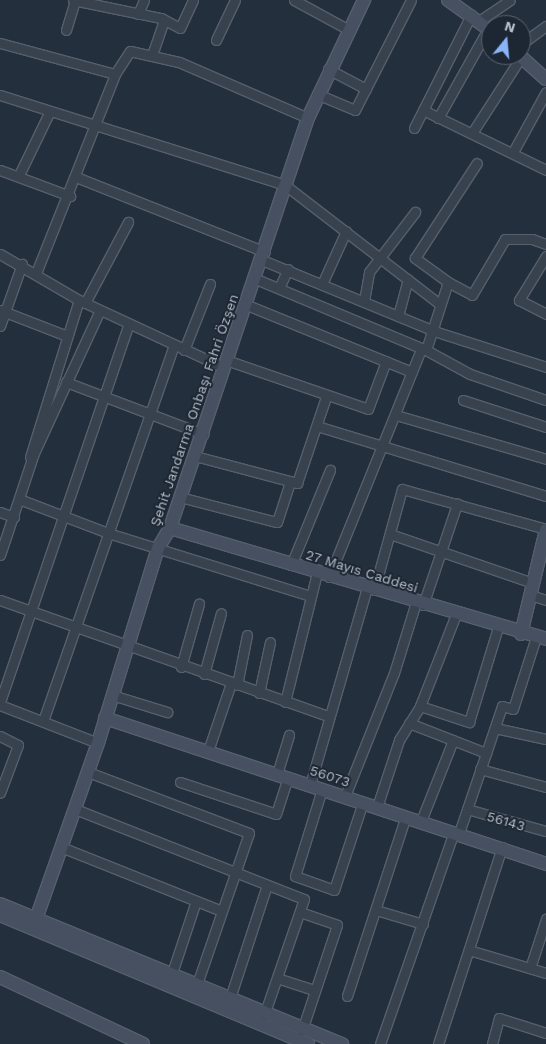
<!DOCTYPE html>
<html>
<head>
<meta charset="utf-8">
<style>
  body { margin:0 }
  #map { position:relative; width:546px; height:1044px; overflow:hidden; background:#242f3e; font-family:"Work Sans",sans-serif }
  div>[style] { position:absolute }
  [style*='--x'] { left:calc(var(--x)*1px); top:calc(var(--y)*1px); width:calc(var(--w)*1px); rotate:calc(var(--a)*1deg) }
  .roads { filter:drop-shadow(1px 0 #565f6c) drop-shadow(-1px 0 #565f6c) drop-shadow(0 1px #565f6c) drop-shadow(0 -1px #565f6c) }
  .street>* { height:9px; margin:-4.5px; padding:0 4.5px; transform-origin:4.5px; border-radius:4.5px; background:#38414e }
  .secondary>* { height:12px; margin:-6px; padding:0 6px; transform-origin:6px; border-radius:6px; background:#465061 }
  span { translate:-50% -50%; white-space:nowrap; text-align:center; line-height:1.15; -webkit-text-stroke:4px #1d2633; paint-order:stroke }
  .street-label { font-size:14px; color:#b4bcc9 }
  .north { position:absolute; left:481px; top:15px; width:50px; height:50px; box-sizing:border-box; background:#1d2633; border:1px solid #59626f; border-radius:50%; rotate:17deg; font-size:14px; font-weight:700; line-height:20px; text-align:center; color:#b4bcc9 }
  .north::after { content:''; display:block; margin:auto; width:18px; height:22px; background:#8ab4f8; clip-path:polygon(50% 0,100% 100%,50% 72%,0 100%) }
</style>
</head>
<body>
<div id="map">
  <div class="roads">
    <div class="street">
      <i style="--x:73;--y:0;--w:90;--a:11.6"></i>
      <i style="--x:161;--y:18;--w:21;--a:28"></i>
      <i style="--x:180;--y:28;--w:31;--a:-65"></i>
      <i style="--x:294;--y:0;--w:63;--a:28.6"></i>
      <i style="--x:138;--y:14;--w:15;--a:-67"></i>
      <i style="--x:479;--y:21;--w:37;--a:-34"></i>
      <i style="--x:66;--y:30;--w:31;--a:-73"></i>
      <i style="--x:216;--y:40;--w:44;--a:-64.6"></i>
      <i style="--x:0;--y:43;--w:119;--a:15.1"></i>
      <i style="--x:521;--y:44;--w:31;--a:-36"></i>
      <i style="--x:152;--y:55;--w:37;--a:-71"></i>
      <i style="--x:328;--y:69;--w:43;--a:27.8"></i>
      <i style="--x:317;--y:94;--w:41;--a:22.8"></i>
      <i style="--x:355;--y:110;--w:123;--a:-63"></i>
      <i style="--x:0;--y:95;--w:299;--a:17.5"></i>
      <i style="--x:285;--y:185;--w:193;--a:37.6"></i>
      <i style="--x:423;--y:110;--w:137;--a:26"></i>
      <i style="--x:438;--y:118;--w:102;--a:-60.7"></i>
      <i style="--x:414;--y:128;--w:127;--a:-63.2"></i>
      <i style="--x:472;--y:133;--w:90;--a:-57.2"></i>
      <i style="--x:513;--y:152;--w:68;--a:-61.2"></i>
      <i style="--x:0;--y:170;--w:75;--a:20.4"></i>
      <i style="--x:19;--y:175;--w:71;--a:-64.2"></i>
      <i style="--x:76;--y:177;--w:203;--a:21.6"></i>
      <i style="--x:0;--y:254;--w:91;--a:30.2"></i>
      <i style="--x:79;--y:300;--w:159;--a:25"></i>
      <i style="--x:546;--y:256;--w:52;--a:121.5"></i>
      <i style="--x:519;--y:300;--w:30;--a:27"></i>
      <i style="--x:262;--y:260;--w:186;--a:22.4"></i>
      <i style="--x:434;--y:331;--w:118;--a:17.8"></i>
      <i style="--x:36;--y:273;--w:214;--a:-68.3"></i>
      <i style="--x:115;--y:74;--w:27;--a:-57"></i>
      <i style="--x:130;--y:51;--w:50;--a:12.7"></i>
      <i style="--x:179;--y:62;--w:141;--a:23.5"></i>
      <i style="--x:256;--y:279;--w:184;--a:22.7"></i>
      <i style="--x:426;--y:350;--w:50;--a:28.6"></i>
      <i style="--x:470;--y:374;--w:80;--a:18.9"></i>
      <i style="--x:448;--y:282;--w:27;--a:28"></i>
      <i style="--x:472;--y:295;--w:65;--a:-59.5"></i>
      <i style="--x:505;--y:239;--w:27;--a:0"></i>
      <i style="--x:532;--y:239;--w:15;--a:20"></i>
      <i style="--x:322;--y:284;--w:58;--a:-65.6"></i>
      <i style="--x:279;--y:288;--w:21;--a:-65"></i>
      <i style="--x:364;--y:301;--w:29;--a:-80"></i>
      <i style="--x:369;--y:272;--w:76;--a:-52.5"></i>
      <i style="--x:85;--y:303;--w:92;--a:-62"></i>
      <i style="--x:247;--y:305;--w:178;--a:22.1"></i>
      <i style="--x:0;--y:310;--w:72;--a:21.2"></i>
      <i style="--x:398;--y:316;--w:38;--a:-75"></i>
      <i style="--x:0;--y:326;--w:66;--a:-70.5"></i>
      <i style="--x:184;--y:350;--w:71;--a:-68.5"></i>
      <i style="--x:426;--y:350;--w:71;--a:-72.1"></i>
      <i style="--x:448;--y:282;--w:41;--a:-144"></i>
      <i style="--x:415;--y:258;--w:113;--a:-56.9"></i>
      <i style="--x:226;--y:360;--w:150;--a:19"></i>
      <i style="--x:368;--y:409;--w:51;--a:-69.4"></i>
      <i style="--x:66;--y:382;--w:147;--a:20.8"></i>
      <i style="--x:463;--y:400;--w:87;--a:18"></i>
      <i style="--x:396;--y:415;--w:156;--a:16.3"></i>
      <i style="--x:317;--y:426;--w:239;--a:17"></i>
      <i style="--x:195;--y:456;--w:106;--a:14.8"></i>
      <i style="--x:297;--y:483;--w:91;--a:-71.4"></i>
      <i style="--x:30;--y:457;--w:164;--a:-72.7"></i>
      <i style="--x:180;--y:497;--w:100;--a:14.5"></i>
      <i style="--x:277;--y:522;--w:42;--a:-72"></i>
      <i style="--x:19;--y:499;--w:95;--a:20.9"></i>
      <i style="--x:108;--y:533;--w:212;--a:17.3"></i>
      <i style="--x:0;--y:512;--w:15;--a:20"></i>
      <i style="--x:390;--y:534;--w:151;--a:18.9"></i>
      <i style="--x:0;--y:555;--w:108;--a:-71.6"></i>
      <i style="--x:34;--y:453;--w:157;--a:-65.2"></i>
      <i style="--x:291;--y:565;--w:103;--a:-67.7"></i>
      <i style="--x:329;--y:577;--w:246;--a:-68"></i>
      <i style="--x:374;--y:590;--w:105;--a:-74.5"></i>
      <i style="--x:402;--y:489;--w:149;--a:15.5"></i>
      <i style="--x:530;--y:595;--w:17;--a:17"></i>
      <i style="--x:0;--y:600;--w:347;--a:19.5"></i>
      <i style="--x:423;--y:605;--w:107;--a:-71.4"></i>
      <i style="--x:181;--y:667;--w:66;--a:-74.1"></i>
      <i style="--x:204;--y:674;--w:63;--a:-74.4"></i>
      <i style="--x:237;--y:685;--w:51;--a:-78.7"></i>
      <i style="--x:259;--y:693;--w:52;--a:-77.8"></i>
      <i style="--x:112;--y:695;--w:58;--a:17.2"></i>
      <i style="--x:0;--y:702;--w:399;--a:-71.2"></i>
      <i style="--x:285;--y:702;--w:133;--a:-76.1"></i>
      <i style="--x:0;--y:705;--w:105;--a:21.2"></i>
      <i style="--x:420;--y:706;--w:52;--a:18.1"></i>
      <i style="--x:469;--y:722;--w:99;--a:-73"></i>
      <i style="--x:43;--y:721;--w:398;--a:-70.8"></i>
      <i style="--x:409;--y:723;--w:83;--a:21.3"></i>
      <i style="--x:495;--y:728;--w:52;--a:12.2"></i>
      <i style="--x:0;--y:736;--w:20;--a:27"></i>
      <i style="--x:18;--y:745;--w:51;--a:110.6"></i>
      <i style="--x:208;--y:751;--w:72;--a:-71.3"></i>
      <i style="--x:480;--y:769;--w:68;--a:15.3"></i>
      <i style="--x:88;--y:772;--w:172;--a:20.8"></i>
      <i style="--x:249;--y:833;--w:163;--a:109"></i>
      <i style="--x:277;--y:774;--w:41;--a:-72.9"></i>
      <i style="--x:180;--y:782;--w:101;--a:18.4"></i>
      <i style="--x:276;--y:814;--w:38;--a:-72"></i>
      <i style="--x:310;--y:785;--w:205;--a:-73.9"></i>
      <i style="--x:322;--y:789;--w:91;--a:107.2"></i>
      <i style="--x:295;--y:876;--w:41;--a:19.7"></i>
      <i style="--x:334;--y:890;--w:93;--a:-71.8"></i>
      <i style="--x:345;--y:796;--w:132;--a:-68.3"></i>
      <i style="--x:394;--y:673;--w:74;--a:-72.8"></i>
      <i style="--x:377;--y:807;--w:71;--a:-71.8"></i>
      <i style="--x:399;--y:740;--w:40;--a:-58"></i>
      <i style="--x:420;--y:706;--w:99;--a:-68.6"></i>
      <i style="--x:75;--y:809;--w:246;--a:21.5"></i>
      <i style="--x:304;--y:899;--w:123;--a:109"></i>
      <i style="--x:467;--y:809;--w:82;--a:15.6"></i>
      <i style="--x:421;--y:821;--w:87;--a:-68.4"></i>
      <i style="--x:459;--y:833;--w:134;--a:-71.3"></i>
      <i style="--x:502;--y:706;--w:11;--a:15"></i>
      <i style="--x:513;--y:709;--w:76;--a:-72.3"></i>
      <i style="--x:61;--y:847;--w:173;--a:21.7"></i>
      <i style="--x:376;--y:910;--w:49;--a:16.6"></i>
      <i style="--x:300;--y:912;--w:39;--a:19"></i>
      <i style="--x:337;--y:925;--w:111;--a:108.4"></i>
      <i style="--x:469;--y:950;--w:80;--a:16.6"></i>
      <i style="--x:530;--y:968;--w:52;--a:-71.9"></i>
      <i style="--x:171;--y:976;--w:79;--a:-71.6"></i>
      <i style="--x:277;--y:978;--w:40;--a:18"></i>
      <i style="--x:347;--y:996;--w:189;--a:-71.9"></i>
      <i style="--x:229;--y:1001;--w:122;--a:-71.9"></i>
      <i style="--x:380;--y:1044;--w:225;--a:-70.8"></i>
      <i style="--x:438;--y:1044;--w:207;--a:-72"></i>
      <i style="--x:492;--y:1044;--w:27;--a:-75"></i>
      <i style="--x:499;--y:1018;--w:49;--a:17.7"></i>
    </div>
    <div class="secondary">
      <i style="--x:448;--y:0;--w:53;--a:35.8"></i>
      <i style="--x:519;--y:55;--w:36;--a:42"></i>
      <i style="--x:170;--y:528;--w:392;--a:16.4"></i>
      <i style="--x:521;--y:634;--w:107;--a:-76.5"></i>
      <i style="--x:105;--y:718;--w:465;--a:18.3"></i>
      <i style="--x:0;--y:904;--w:370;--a:22.3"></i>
      <i style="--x:0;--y:915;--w:334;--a:22.7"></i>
      <i style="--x:36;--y:919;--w:187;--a:-70.6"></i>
      <i style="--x:98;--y:743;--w:204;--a:-72.9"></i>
      <i style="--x:158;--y:548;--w:23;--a:-59"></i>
      <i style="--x:170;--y:528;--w:433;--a:-71.4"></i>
      <i style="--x:308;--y:118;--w:131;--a:-64.6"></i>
      <i style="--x:0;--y:977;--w:158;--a:25.1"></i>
    </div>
  </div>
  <div class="street-label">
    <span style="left:194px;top:410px;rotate:-71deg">Şehit Jandarma Onbaşı Fahri Özşen</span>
    <span style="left:362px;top:571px;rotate:17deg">27 Mayıs Caddesi</span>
    <span style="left:330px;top:776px;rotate:18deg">56073</span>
    <span style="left:506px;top:821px;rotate:16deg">56143</span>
  </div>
  <div class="north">N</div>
</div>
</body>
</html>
